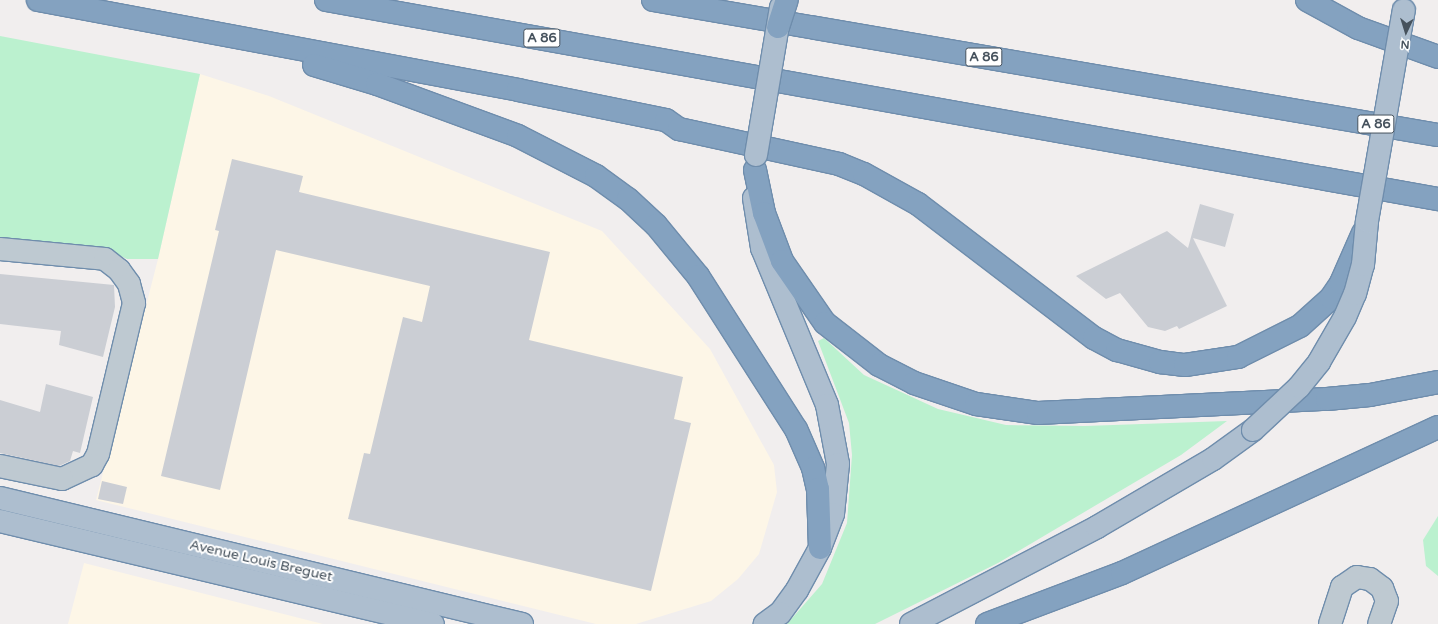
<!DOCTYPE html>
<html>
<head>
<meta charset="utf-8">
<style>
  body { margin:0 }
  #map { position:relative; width:1438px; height:624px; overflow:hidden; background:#f1eeee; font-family:"Varela Round",sans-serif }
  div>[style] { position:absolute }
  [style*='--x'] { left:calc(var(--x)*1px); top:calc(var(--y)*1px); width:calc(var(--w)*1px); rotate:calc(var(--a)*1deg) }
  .commercial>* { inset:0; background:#fdf6e7 }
  .green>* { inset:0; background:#bbf1cf }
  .building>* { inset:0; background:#cbced4 }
  .roads { filter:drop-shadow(1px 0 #6f8dac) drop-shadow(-1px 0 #6f8dac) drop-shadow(0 1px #6f8dac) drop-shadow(0 -1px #6f8dac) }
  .minor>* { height:22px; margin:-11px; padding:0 11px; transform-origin:11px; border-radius:11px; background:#bec9d1 }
  .major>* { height:22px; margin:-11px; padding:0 11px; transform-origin:11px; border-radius:11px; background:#adbecf }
  .highway>* { height:22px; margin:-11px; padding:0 11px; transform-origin:11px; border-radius:11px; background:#84a2c0 }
  .bridges { filter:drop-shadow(1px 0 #6f8dac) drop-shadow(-1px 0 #6f8dac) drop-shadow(0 1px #6f8dac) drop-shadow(0 -1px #6f8dac) }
  .major-bridge>* { height:22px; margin:-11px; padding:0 11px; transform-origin:11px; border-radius:11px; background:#adbecf }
  .highway-bridge>* { height:22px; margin:-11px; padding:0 11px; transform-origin:11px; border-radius:11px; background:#84a2c0 }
  span { translate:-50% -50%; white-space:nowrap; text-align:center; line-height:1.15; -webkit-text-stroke:4px #fff; paint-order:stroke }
  .shield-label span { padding:1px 3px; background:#fff; border:1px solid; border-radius:3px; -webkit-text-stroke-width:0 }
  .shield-label { font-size:13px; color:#46525d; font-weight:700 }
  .street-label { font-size:14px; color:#46525d }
  .north { position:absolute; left:1386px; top:12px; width:40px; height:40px; -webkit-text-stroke:3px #fff; paint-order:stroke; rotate:184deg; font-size:11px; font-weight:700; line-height:16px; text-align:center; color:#46525d }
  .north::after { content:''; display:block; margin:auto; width:14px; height:18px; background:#46525d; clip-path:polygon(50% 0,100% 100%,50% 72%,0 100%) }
</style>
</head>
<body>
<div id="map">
  <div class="commercial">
    <i style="clip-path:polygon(200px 74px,269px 96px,602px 231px,710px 349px,774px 465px,777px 492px,759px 554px,738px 579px,711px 601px,636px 624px,596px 624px,96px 500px,158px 259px)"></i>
    <i style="clip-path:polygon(84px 563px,323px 624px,68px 624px)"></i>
  </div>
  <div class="green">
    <i style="clip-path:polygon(0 36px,200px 74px,158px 259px,127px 259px,102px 247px,0 238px)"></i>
    <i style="clip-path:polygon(824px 338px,864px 375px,938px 409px,1006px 425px,1085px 426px,1227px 421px,1181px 455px,998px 563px,875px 624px,787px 624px,822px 584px,847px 523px,852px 455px,849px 423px,818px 341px)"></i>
    <i style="clip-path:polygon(1438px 516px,1438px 576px,1426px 566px,1423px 540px)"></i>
  </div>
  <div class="building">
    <i style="clip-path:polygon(232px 159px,303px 176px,299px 192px,550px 252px,529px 340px,683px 377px,674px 419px,691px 423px,651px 591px,348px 519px,364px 453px,370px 454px,403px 317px,422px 322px,430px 286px,276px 250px,220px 490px,161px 476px,219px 231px,215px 230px)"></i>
    <i style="clip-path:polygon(1200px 204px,1234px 214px,1225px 247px,1193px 238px,1227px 306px,1179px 329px,1177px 326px,1165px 331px,1148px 327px,1120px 293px,1106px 299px,1076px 276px,1167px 231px,1188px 248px)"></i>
    <i style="clip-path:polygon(0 274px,114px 285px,115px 307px,103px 357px,59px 345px,61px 331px,0 324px)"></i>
    <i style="clip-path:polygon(46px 384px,93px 397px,80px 453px,73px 451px,70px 461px,59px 466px,0 453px,0 400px,40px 412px)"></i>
    <i style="clip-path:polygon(102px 481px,127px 487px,123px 504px,98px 499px)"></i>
  </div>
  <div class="roads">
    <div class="minor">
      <i style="--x:0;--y:249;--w:105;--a:5.4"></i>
      <i style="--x:105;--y:259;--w:18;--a:38"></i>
      <i style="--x:119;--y:270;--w:17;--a:54"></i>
      <i style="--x:129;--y:284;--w:20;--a:75"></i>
      <i style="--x:134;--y:303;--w:155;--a:103.4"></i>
      <i style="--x:98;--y:454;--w:13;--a:119"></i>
      <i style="--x:92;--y:465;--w:33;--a:155"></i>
      <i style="--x:62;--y:479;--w:63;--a:-168.2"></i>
      <i style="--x:1330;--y:624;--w:39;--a:-72"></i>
      <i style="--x:1342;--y:587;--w:18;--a:-34"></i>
      <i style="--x:1357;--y:577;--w:13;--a:9"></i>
      <i style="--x:1370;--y:579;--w:15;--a:37"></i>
      <i style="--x:1382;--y:588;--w:14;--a:69"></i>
      <i style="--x:1387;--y:601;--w:24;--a:109"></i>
    </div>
    <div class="major">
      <i style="--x:754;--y:198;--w:51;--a:80.9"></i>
      <i style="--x:762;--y:248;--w:170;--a:67.5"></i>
      <i style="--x:827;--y:405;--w:60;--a:79.4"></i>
      <i style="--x:838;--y:464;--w:50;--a:95.7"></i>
      <i style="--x:833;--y:514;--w:36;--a:111"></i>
      <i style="--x:820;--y:548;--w:48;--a:118.7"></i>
      <i style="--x:797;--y:590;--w:29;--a:126"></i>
      <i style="--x:780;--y:613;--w:19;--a:144"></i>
      <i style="--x:0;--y:498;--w:537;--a:13.57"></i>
      <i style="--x:0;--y:521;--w:445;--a:13.4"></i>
      <i style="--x:911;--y:624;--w:210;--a:-27.5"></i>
      <i style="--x:1097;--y:527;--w:134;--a:-30.4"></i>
      <i style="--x:1213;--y:459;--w:49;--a:-35.9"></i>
    </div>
    <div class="highway">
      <i style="--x:38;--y:0;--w:488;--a:10.6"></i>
      <i style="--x:518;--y:90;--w:151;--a:11.5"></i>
      <i style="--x:666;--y:120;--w:16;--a:35"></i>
      <i style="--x:679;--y:129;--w:164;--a:12.3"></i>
      <i style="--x:839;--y:164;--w:27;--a:22"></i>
      <i style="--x:864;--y:174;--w:62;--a:29.1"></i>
      <i style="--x:918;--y:204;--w:221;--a:37.3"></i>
      <i style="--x:1094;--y:338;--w:26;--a:28"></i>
      <i style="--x:1117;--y:350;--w:45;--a:15.6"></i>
      <i style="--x:1160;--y:362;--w:25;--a:7"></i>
      <i style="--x:1185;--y:365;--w:54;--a:-8.6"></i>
      <i style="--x:1238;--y:357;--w:69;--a:-26.6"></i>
      <i style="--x:1300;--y:326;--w:42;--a:-42.1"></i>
      <i style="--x:1331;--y:298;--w:18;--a:-56"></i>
      <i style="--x:1341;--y:283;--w:55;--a:-66.3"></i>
      <i style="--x:326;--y:0;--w:1130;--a:10.15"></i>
      <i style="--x:653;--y:0;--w:797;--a:9.76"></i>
      <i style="--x:1307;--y:0;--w:58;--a:28.8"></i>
      <i style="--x:1358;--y:28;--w:85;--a:19.9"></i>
      <i style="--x:314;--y:65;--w:66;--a:16.8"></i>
      <i style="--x:377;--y:84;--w:150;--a:20.2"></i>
      <i style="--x:518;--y:136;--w:88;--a:27.1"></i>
      <i style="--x:596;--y:176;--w:39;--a:36"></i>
      <i style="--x:628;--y:199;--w:38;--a:43"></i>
      <i style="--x:656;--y:225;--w:66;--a:50.5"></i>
      <i style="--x:698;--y:276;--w:182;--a:57.4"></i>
      <i style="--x:796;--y:429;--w:43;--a:66.4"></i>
      <i style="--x:813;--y:468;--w:22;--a:77"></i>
      <i style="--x:818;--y:489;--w:59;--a:88.1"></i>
      <i style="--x:755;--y:170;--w:44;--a:78.2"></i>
      <i style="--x:764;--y:213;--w:51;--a:69.4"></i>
      <i style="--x:782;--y:261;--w:75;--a:55.3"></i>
      <i style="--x:825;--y:323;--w:68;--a:37.9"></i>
      <i style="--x:879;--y:365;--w:39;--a:27"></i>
      <i style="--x:914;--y:383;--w:65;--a:18.7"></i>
      <i style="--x:976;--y:404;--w:63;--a:8.3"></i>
      <i style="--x:1038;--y:413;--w:289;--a:-2.8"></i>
      <i style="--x:1327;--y:399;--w:43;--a:-5.3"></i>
      <i style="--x:1370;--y:395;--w:69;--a:-10.8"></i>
      <i style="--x:987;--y:624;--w:144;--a:-20.7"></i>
      <i style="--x:1122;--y:573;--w:348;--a:-24.8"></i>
    </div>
  </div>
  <div class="bridges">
    <div class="major-bridge">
      <i style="--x:756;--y:155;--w:150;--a:-80.4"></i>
      <i style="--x:1253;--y:430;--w:63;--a:-43.1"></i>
      <i style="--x:1299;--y:387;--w:32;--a:-51"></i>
      <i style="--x:1319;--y:362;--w:52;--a:-60"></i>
      <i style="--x:1345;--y:317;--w:25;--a:-67"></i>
      <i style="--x:1355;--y:294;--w:30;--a:-75"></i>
      <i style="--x:1363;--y:265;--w:44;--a:-84.8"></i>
      <i style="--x:1367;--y:221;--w:214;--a:-80.1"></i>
    </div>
    <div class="highway-bridge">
      <i style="--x:778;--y:27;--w:28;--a:-72"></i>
    </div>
  </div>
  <div class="shield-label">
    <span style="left:542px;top:38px">A 86</span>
    <span style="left:984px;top:57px">A 86</span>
    <span style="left:1376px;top:124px">A 86</span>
  </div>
  <div class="street-label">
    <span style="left:261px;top:561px;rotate:13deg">Avenue Louis Breguet</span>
  </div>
  <div class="north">N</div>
</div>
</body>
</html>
